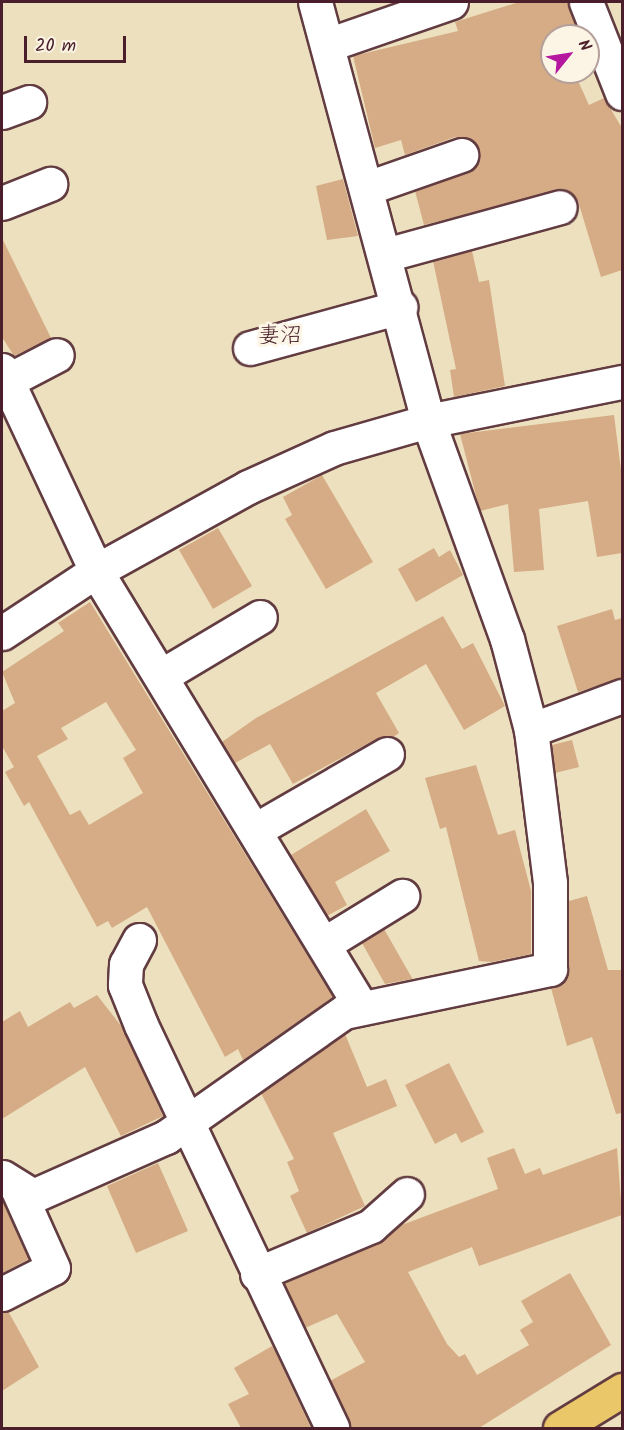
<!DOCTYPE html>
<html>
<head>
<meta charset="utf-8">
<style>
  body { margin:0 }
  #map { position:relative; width:624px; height:1430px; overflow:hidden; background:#ede0bf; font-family:Kalam,"Klee One",sans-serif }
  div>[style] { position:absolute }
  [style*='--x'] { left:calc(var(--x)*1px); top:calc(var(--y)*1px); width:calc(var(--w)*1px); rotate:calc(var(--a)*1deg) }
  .building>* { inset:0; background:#d5ac85 }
  .roads { filter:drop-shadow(2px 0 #623c41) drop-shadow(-2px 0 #623c41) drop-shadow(0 2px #623c41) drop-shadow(0 -2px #623c41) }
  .minor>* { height:33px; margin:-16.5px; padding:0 16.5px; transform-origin:16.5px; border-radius:16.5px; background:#fff }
  .major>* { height:33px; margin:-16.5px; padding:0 16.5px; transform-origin:16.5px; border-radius:16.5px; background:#eac769 }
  span { translate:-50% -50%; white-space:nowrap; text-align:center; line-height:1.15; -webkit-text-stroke:6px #fcf5e5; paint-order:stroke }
  .quarter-label { font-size:22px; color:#4a1f2b }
  .frame { position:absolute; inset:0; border:3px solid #4a1f2b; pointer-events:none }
  .north { position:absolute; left:540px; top:24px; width:60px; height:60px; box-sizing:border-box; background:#fcf5e5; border:2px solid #b59f9b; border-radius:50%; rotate:60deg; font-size:16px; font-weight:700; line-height:24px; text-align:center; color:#4a1f2b }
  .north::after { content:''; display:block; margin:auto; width:21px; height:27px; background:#b5179e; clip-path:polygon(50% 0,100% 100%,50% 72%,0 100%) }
  .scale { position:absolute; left:24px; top:36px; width:102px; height:27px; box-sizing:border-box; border:3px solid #4a1f2b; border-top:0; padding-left:8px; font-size:18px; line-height:21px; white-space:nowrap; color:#4a1f2b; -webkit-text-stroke:4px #fcf5e5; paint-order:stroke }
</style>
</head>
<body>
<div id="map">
  <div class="building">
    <i style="clip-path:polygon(519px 2px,568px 2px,579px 36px,552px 36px,552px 72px,574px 72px,589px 105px,604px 98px,622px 128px,622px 270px,601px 277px,578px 201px,564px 189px,424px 225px,415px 191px,475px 168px,479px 158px,473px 140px,455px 137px,405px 155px,401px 140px,375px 148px,353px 56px,458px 31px,455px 22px)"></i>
    <i style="clip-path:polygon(343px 179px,358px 236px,327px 240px,316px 186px)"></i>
    <i style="clip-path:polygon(2px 238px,51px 338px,14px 356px,2px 337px)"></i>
    <i style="clip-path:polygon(472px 251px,479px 282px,489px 280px,505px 386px,454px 397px,450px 370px,456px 369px,433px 261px)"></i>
    <i style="clip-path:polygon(614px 415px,622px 478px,622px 553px,597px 557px,588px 501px,539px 509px,544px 570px,514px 572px,508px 504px,480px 511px,460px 434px)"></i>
    <i style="clip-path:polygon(322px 475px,373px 562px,326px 589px,285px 519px,292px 515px,283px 497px)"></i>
    <i style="clip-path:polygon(218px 528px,252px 586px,213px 609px,179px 550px)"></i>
    <i style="clip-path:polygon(434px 548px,439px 557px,450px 550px,463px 575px,416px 602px,398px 569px)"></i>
    <i style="clip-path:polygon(evenodd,90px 602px,333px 997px,243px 1060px,238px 1049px,225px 1057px,147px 907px,112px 928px,108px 921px,97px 927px,29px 802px,24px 806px,5px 772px,14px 767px,2px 746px,2px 711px,15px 703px,2px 672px,64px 631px,58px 623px,90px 602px,106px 702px,136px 750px,123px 758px,143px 793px,89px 825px,80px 810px,70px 815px,37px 756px,68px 739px,61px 728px,106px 702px)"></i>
    <i style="clip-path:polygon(612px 609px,615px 620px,622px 618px,622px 678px,578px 692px,557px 626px)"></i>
    <i style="clip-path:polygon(443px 616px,462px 649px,473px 643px,505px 706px,464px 730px,426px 664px,376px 693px,399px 733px,393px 737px,378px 738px,293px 784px,270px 744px,235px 763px,222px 742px,256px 718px)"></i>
    <i style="clip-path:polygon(572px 740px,579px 767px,555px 773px,552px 745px)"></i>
    <i style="clip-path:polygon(476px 765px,498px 835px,515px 830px,531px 891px,531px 954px,492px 962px,479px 961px,446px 827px,440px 829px,425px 778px)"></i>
    <i style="clip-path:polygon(366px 809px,390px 851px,335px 882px,347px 905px,327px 916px,291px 855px)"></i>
    <i style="clip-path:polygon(587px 896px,608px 970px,622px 970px,622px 1113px,616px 1114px,592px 1037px,567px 1046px,551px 988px,562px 983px,569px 970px,569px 901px)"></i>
    <i style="clip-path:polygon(384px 929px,412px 978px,412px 979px,385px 984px,362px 943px)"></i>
    <i style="clip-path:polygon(97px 995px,122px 1027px,163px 1116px,121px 1136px,85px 1067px,2px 1119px,2px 1022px,20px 1011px,28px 1027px,70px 1002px,74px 1008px)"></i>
    <i style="clip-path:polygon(345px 1034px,367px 1087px,386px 1079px,397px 1106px,333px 1133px,365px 1206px,307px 1233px,290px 1196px,299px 1191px,287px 1162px,294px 1159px,261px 1093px)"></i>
    <i style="clip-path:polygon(449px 1063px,484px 1132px,461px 1143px,456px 1133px,435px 1144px,405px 1085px)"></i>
    <i style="clip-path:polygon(514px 1148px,525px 1174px,540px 1168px,543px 1175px,617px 1148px,622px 1215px,479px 1266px,472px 1247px,408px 1272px,447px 1344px,459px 1357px,465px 1354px,477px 1375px,529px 1345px,520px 1330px,533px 1322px,521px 1301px,570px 1273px,611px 1345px,479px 1428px,351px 1428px,330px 1381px,365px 1362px,337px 1314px,305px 1328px,284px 1283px,378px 1243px,399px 1226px,498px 1189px,487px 1158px)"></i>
    <i style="clip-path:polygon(158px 1163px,188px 1231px,136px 1253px,107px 1186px)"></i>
    <i style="clip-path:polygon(2px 1199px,29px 1259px,2px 1273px)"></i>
    <i style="clip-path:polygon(8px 1311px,39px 1367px,2px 1391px,2px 1313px)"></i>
    <i style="clip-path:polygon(272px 1346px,275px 1351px,311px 1428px,241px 1428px,228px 1404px,249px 1394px,234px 1368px)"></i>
  </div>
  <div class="roads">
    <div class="minor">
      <i style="--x:315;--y:2;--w:434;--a:74.9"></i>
      <i style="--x:428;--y:421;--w:232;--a:70.1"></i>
      <i style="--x:507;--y:639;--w:94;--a:75.2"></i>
      <i style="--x:531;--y:730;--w:154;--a:82.9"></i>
      <i style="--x:550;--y:883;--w:86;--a:90"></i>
      <i style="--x:550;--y:969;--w:210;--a:168.2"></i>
      <i style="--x:586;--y:2;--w:98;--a:68.4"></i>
      <i style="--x:330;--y:44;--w:128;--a:-19.1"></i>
      <i style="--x:2;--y:112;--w:29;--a:-20"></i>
      <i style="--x:367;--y:188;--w:100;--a:-19.3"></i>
      <i style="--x:2;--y:203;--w:52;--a:-21.6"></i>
      <i style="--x:385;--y:255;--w:181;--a:-15.3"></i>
      <i style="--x:250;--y:348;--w:156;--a:-15.3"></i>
      <i style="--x:2;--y:370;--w:222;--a:64.9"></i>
      <i style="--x:96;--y:571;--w:504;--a:58.71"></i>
      <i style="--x:358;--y:1002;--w:235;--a:144.9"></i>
      <i style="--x:166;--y:1137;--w:145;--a:156.1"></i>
      <i style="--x:33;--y:1196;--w:36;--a:-148"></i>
      <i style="--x:7;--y:381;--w:56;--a:-27.5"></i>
      <i style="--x:2;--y:633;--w:113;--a:-33.4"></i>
      <i style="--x:96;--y:571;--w:174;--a:-28.9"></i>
      <i style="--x:248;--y:487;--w:94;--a:-24.4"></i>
      <i style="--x:334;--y:448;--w:98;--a:-16"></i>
      <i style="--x:428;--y:421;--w:198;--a:-11.4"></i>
      <i style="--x:161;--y:676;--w:115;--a:-30.8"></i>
      <i style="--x:531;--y:730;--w:97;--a:-20.5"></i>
      <i style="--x:257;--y:829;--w:150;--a:-30"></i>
      <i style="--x:139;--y:940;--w:27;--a:118"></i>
      <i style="--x:126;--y:964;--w:21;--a:93"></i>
      <i style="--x:125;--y:985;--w:43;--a:68.2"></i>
      <i style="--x:141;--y:1025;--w:446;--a:64.6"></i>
      <i style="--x:324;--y:944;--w:92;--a:-31.6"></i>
      <i style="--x:257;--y:1274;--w:124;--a:-22.8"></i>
      <i style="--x:371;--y:1226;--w:48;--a:-41.6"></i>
      <i style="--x:2;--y:1294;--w:57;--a:-27"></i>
      <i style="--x:53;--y:1268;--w:88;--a:-114.2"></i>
    </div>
    <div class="major">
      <i style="--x:560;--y:1428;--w:73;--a:-31.5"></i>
    </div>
  </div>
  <div class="quarter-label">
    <span style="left:280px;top:337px">妻沼</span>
  </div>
  <div class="frame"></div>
  <div class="north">N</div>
  <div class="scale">20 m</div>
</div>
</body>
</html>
